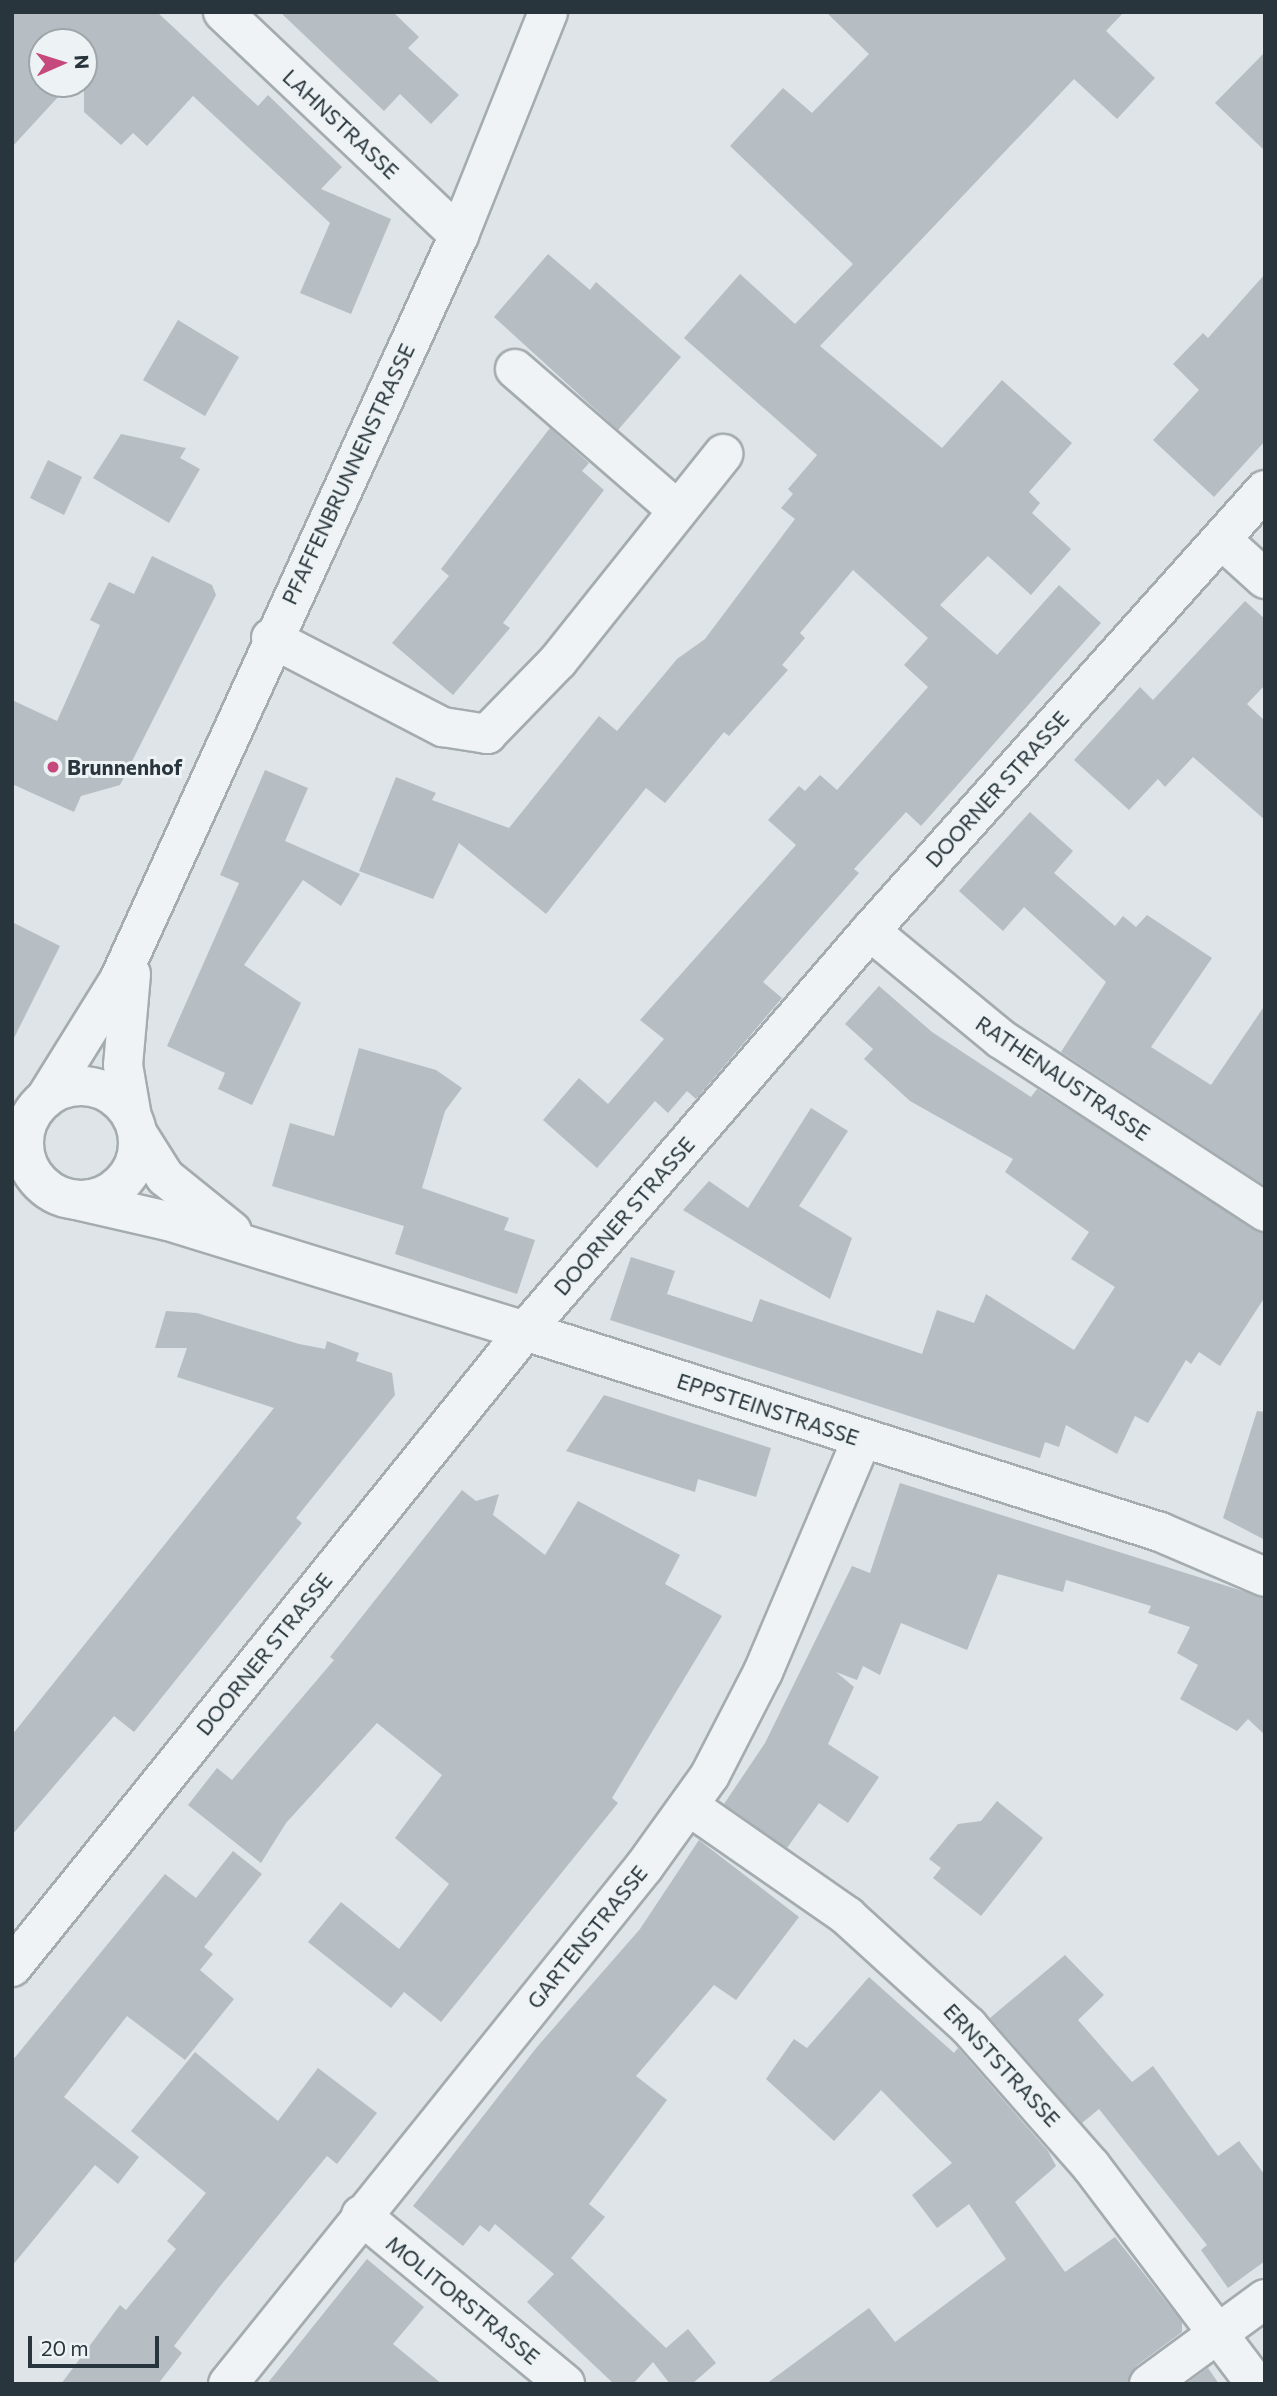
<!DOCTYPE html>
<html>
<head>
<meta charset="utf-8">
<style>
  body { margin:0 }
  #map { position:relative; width:1277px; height:2396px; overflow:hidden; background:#dee4e7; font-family:Commissioner,sans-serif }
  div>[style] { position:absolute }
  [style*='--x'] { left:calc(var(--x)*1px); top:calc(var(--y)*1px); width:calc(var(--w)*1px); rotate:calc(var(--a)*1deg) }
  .building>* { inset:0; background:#b6bec3 }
  .roads { filter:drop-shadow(2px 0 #a4acb0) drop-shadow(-2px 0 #a4acb0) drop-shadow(0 2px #a4acb0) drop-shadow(0 -2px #a4acb0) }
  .minor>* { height:38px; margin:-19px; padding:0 19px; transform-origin:19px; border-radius:19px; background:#f0f3f5 }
  .minor>.ring { margin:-19px; padding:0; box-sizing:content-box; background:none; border:38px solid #f0f3f5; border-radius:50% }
  .dots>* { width:19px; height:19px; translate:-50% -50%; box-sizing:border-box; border:4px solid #edf2f4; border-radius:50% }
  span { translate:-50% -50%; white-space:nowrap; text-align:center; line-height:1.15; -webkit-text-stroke:6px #edf2f4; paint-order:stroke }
  .street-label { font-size:21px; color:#28353c }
  .poi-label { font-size:21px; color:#28353c; font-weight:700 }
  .left { translate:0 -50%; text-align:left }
  .frame { position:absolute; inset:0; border:14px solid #28353c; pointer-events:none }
  .north { position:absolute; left:28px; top:28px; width:70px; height:70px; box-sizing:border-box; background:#edf2f4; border:2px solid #9ea6aa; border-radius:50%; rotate:87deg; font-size:19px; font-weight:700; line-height:28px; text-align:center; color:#28353c }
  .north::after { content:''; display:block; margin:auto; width:24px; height:32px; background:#c5497c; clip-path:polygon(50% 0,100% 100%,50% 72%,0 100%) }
  .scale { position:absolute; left:28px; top:2336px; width:131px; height:32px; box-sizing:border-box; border:4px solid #28353c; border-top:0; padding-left:9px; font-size:21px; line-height:24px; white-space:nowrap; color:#28353c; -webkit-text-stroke:5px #edf2f4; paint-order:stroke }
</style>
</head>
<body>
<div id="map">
  <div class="building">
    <i style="clip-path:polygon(12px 12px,157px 12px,258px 106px,268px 95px,342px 167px,321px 189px,391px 219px,351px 314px,300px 293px,330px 223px,193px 96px,147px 146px,133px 133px,121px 145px,84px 112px,84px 42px,42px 42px,42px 84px,70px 84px,12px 147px)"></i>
    <i style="clip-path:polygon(280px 12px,393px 12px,419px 37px,408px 48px,459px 95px,431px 124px,400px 94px,384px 111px)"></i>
    <i style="clip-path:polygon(826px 12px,1124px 12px,1106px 31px,1155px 78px,1117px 119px,1074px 79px,820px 346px,942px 448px,1002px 380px,1072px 443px,1029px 492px,1040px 503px,1032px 513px,1071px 549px,1031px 595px,988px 556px,940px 605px,997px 655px,1059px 585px,1101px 623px,921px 826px,906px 812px,854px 869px,859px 873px,763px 982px,782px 998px,696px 1099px,687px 1091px,668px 1113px,655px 1101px,597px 1168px,543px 1120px,579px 1078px,608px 1104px,664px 1039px,640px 1020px,796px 845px,768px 820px,799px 786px,805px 791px,820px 775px,837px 790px,928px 687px,904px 665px,928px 638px,853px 570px,800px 633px,805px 638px,782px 665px,788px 670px,729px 736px,724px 732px,665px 803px,646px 788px,546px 914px,459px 843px,433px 899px,359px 871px,396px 777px,436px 793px,432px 800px,509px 828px,599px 716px,617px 731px,677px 659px,705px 639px,795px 519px,781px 508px,793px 494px,788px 489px,817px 455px,684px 338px,740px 274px,795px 324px,853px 264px,730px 146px,783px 88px,812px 113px,869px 54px)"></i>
    <i style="clip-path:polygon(1265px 52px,1265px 151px,1215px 103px)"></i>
    <i style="clip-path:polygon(548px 254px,590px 290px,596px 282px,681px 357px,618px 430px,494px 317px)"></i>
    <i style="clip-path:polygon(1265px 274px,1265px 441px,1214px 497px,1153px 440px,1199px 390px,1173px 364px,1203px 333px,1208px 338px)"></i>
    <i style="clip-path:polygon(178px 320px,239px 357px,205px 416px,143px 380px)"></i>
    <i style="clip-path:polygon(550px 428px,589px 463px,582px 471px,604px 490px,503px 623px,510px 628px,453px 695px,392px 643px,449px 576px,441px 569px)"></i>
    <i style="clip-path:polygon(121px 434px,186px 448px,180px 458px,200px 469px,169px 523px,93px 478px)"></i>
    <i style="clip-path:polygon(48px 460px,82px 477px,64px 515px,30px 498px)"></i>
    <i style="clip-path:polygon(152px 556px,212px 585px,216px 595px,120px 785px,81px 796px,74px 812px,12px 784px,12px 700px,57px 721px,100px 625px,90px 620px,109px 582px,134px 594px)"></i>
    <i style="clip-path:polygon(1245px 601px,1265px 619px,1265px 685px,1247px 704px,1265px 721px,1265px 820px,1193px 757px,1165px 787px,1158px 779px,1129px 810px,1074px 760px,1140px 687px,1153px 700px)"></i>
    <i style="clip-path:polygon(265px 770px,308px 788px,285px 841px,360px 874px,341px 906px,303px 880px,244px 965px,301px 1003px,252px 1105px,218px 1089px,225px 1073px,167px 1046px,239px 883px,220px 875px)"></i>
    <i style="clip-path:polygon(1030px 812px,1073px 851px,1054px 873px,1115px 926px,1123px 916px,1136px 927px,1147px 915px,1212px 958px,1151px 1047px,1211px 1085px,1265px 1005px,1265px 1186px,1061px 1052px,1106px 982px,1024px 907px,1003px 931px,959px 891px)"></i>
    <i style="clip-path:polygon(12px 922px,60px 946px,12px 1042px)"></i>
    <i style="clip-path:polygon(879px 986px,932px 1032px,1031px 1097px,1037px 1089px,1265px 1234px,1265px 1297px,1220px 1366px,1199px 1352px,1191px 1364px,1186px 1360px,1148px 1423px,1135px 1416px,1117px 1454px,1066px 1425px,1059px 1447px,1045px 1442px,1040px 1458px,610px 1320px,631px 1257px,675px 1271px,667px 1294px,752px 1322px,760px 1299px,922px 1354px,937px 1310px,974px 1323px,986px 1294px,1074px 1350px,1115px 1287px,1071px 1259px,1089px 1232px,1005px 1172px,1013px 1159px,910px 1101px,864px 1059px,873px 1049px,845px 1024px)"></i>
    <i style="clip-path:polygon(359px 1048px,436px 1070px,462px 1088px,445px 1111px,422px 1188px,509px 1218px,504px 1230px,535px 1240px,517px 1294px,395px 1254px,404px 1226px,272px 1186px,290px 1123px,334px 1136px)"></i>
    <i style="clip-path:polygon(811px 1108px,848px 1131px,799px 1206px,852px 1238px,830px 1299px,683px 1210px,709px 1181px,748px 1208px)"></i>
    <i style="clip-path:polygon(166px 1311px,197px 1313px,299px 1344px,325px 1349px,327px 1341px,359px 1353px,356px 1361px,392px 1373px,395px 1395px,296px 1518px,302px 1523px,134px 1732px,114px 1716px,12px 1835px,12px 1735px,274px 1408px,177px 1377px,187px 1348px,155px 1348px)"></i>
    <i style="clip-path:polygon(604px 1395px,771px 1448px,756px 1497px,698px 1479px,695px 1492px,566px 1451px)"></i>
    <i style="clip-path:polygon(1257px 1411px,1265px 1412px,1265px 1540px,1223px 1518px)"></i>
    <i style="clip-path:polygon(900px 1483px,1265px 1598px,1265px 1735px,1248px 1719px,1237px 1731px,1180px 1699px,1198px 1665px,1177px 1653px,1190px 1627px,1148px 1613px,1151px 1606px,1066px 1580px,1063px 1592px,998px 1574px,967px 1650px,901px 1623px,880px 1675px,863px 1666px,857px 1680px,836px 1672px,854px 1687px,828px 1744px,879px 1777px,848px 1823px,819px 1803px,787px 1848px,724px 1804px,765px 1743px,852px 1566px,870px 1573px)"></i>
    <i style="clip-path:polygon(462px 1490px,476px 1501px,499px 1494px,493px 1515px,545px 1555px,578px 1501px,680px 1555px,665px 1584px,722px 1616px,612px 1798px,618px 1803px,441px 2022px,404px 1992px,391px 2008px,308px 1942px,341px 1902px,399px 1949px,449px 1884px,395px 1838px,442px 1775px,377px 1723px,286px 1823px,261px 1863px,188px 1805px,217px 1768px,232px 1780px,334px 1660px,330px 1657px)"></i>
    <i style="clip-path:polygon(997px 1801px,1043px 1838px,981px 1916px,933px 1878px,941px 1868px,929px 1859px,958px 1824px,981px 1821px)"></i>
    <i style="clip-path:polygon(699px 1840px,799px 1917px,736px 2000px,714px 1985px,636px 2076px,667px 2100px,589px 2204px,605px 2217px,571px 2258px,666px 2348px,688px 2329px,716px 2363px,692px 2384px,670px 2384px,653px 2362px,633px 2384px,614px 2384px,527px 2302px,554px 2274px,495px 2224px,489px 2232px,480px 2225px,463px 2246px,413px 2206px,537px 2047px,640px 1929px)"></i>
    <i style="clip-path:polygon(233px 1851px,262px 1874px,204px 1947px,213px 1954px,200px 1970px,234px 1999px,185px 2060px,127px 2016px,64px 2097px,139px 2157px,118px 2184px,95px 2165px,12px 2266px,12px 2061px,165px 1874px,196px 1898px)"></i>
    <i style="clip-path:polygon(1065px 1955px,1104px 1995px,1078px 2020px,1132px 2082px,1153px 2066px,1218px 2156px,1239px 2141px,1265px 2175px,1265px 2261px,1228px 2288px,1201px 2250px,1207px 2245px,1099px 2109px,1082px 2123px,990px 2018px)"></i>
    <i style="clip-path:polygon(869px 1977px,954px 2053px,958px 2048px,1048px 2151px,1056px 2166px,1015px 2202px,1065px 2272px,1115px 2237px,1182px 2322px,1182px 2332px,1136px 2366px,1128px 2384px,766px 2384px,869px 2308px,895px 2342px,1006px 2259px,969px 2204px,937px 2228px,912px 2195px,952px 2163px,881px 2090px,834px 2141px,766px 2079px,794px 2039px,807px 2048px)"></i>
    <i style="clip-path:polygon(195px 2052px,278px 2121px,318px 2068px,377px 2113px,337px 2164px,327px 2156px,221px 2285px,174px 2346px,182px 2353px,158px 2384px,61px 2384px,120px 2305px,126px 2310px,176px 2249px,167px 2241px,206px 2193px,131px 2131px)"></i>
    <i style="clip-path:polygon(367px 2259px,424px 2307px,393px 2344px,442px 2384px,267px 2384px)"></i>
    <i style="clip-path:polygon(1208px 2368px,1219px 2384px,1186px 2384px)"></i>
  </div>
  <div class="roads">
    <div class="minor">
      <i style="--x:223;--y:12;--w:325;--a:43.4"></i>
      <i style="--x:515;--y:369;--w:213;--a:41"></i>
      <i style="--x:1222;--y:540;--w:58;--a:42.2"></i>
      <i style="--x:271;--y:638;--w:194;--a:27.4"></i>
      <i style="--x:443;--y:727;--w:45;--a:9"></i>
      <i style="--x:487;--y:734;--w:102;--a:-45.8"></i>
      <i style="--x:558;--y:661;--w:265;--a:-51.4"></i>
      <i style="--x:870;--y:931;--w:170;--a:39.5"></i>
      <i style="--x:1001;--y:1039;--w:316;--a:33.2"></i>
      <i style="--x:131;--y:974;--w:91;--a:95"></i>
      <i style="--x:123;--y:1065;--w:53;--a:80.2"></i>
      <i class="ring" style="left:24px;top:1086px;width:76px;height:76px"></i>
      <i style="--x:45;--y:1099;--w:140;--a:-58.1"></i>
      <i style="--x:119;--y:980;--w:819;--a:-65.47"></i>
      <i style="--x:459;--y:235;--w:240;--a:-68.2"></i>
      <i style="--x:138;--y:1134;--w:51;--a:57.9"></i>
      <i style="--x:165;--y:1177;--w:86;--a:38.9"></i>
      <i style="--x:76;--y:1200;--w:94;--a:12.9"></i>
      <i style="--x:168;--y:1221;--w:374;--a:17.1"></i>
      <i style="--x:525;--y:1331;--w:666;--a:17.56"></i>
      <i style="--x:1160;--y:1532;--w:114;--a:23.2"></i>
      <i style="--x:689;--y:1806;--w:193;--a:34.8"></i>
      <i style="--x:847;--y:1916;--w:164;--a:42.3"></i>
      <i style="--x:968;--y:2026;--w:186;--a:48.7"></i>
      <i style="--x:1091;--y:2166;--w:273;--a:52.9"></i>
      <i style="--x:12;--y:1967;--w:817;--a:-51.11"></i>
      <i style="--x:525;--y:1331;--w:528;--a:-49.22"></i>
      <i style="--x:870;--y:931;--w:592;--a:-48.15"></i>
      <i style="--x:361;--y:2215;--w:265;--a:39.6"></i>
      <i style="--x:228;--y:2384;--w:664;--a:-51.18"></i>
      <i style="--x:644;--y:1867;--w:113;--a:-54.3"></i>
      <i style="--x:710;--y:1775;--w:116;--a:-62.8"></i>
      <i style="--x:763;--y:1672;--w:253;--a:-67"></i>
      <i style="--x:1149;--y:2384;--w:144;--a:-36.2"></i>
    </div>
  </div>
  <div class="dots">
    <i style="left:53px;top:767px;background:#c5497c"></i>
  </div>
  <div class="street-label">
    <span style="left:341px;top:124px;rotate:43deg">LAHNSTRASSE</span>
    <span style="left:348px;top:474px;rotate:-65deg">PFAFFENBRUNNENSTRASSE</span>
    <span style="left:997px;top:789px;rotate:-48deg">DOORNER STRASSE</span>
    <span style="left:1063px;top:1078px;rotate:34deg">RATHENAUSTRASSE</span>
    <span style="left:624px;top:1216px;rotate:-49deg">DOORNER STRASSE</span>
    <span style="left:768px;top:1409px;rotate:18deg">EPPSTEINSTRASSE</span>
    <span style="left:264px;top:1654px;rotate:-51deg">DOORNER STRASSE</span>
    <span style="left:587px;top:1937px;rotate:-51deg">GARTENSTRASSE</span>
    <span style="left:1002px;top:2065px;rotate:47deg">ERNSTSTRASSE</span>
    <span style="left:463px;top:2300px;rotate:39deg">MOLITORSTRASSE</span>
  </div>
  <div class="poi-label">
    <span class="left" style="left:67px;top:767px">Brunnenhof</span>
  </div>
  <div class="frame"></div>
  <div class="north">N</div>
  <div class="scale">20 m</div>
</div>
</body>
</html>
